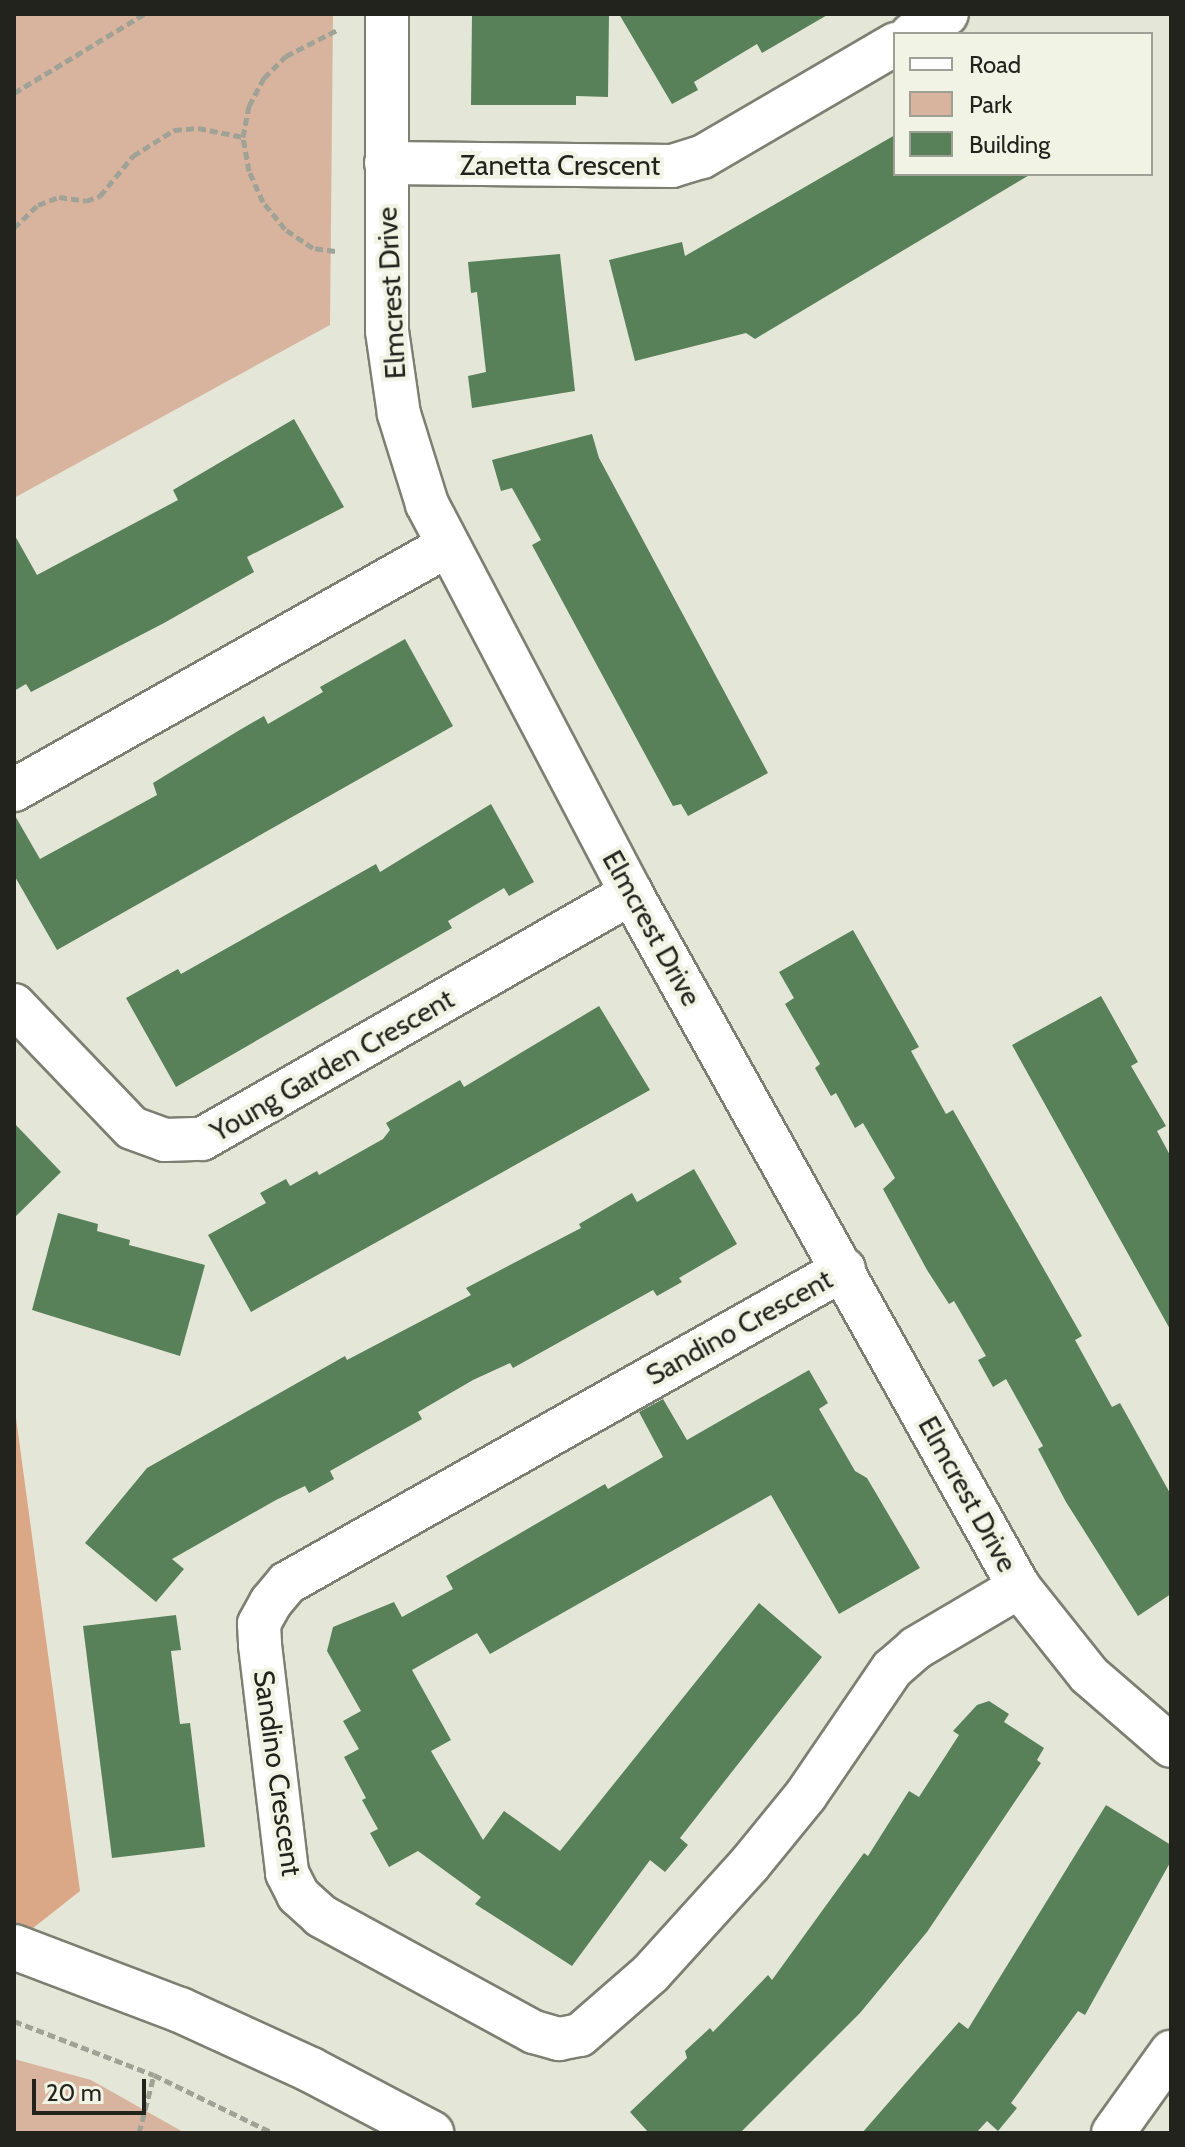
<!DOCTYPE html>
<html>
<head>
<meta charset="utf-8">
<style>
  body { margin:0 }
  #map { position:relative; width:1185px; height:2147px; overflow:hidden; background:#e4e6d7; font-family:Cabin,sans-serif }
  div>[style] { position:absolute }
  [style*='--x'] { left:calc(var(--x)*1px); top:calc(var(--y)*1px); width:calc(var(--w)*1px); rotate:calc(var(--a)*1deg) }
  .green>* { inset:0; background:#d8b49e }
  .forest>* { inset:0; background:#daa787 }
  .building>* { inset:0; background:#58815a }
  .path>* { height:5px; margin-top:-2.5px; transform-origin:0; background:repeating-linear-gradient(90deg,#a0a296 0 8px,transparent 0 12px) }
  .roads { filter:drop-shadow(2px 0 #7c7f71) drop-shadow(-2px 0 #7c7f71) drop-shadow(0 2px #7c7f71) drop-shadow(0 -2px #7c7f71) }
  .minor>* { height:42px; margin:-21px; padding:0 21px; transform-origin:21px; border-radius:21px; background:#fff }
  .major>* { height:44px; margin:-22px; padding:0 22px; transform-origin:22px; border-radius:22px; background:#fff }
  span { translate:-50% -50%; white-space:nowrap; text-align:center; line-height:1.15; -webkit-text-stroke:8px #f1f3e4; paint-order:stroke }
  .street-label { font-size:28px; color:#23231e }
  .frame { position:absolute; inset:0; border:16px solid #23231e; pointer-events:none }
  .legend { position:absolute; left:893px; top:32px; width:260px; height:144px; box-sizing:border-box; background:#f1f3e4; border:2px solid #9fa095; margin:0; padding:10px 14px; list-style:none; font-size:24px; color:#23231e }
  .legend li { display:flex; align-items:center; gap:16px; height:40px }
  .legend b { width:40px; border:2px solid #9fa095 }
  .scale { position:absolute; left:32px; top:2079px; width:114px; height:36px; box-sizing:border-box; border:4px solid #23231e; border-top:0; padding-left:10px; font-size:24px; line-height:28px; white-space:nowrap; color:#23231e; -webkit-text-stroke:6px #f1f3e4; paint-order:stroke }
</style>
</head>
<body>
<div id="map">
  <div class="green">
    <i style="clip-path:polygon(14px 14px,333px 14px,330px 325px,14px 498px)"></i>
    <i style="clip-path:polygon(14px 2059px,91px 2080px,185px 2133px,14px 2133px)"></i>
  </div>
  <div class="forest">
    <i style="clip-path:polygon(14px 1403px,80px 1891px,14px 1943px)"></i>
  </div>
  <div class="building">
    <i style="clip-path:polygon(472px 14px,609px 14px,608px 97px,576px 96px,576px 105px,471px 105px)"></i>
    <i style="clip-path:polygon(619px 14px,829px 14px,762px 53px,757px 44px,694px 82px,698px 90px,672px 104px)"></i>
    <i style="clip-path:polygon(895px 135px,895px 174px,1031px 174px,755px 339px,746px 333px,635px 361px,609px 260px,682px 242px,685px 256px)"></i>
    <i style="clip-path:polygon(560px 254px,575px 391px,472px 408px,468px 376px,486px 372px,477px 292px,471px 293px,468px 262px)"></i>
    <i style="clip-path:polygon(294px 419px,344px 507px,247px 557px,254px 572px,164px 623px,31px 692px,26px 684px,14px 691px,14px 534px,37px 575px,178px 500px,173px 490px)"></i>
    <i style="clip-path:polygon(592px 434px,599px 458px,768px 773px,688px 816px,681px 804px,673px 806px,532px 545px,541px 540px,512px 488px,501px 491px,492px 460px)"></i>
    <i style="clip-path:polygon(405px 639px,453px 726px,57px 950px,14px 875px,14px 814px,40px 859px,157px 795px,153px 783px,238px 731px,264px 716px,268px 724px,323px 692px,320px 687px)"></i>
    <i style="clip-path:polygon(491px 804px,534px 882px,509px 896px,504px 888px,448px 921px,452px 928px,176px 1087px,126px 998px,178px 969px,181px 974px,376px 864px,380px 872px)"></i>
    <i style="clip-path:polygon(853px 930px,919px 1047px,911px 1051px,946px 1114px,953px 1110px,1082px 1336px,1075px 1340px,1112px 1407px,1120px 1403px,1171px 1495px,1171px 1594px,1138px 1616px,1066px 1502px,1038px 1449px,1043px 1446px,1006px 1379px,993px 1387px,978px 1360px,986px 1356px,954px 1301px,949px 1304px,927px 1270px,883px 1189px,895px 1178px,863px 1123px,855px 1128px,836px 1093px,831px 1096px,815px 1068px,820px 1064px,785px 1004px,794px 998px,779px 972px)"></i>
    <i style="clip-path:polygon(1101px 996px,1138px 1062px,1131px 1066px,1166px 1126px,1157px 1131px,1171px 1157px,1171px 1331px,1012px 1045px)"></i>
    <i style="clip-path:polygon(599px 1006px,650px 1090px,251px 1312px,208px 1235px,266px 1203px,260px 1193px,286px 1179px,290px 1186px,317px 1171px,319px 1175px,383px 1139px,390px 1130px,386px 1123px,460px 1080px,464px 1087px)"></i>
    <i style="clip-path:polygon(14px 1123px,61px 1172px,14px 1218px)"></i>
    <i style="clip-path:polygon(694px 1169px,737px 1244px,679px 1278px,682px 1282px,657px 1296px,653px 1290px,513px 1368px,510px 1363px,473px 1380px,418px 1412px,422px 1419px,330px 1471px,334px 1479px,309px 1493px,305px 1486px,276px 1500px,172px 1559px,184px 1569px,156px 1602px,85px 1543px,147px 1468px,345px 1356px,347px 1360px,471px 1295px,466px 1288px,581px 1228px,579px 1224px,632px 1193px,637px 1202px)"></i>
    <i style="clip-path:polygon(58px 1213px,98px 1224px,97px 1231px,130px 1240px,129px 1245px,205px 1265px,180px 1356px,32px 1310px)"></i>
    <i style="clip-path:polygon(809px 1370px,828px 1403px,819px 1409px,855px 1471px,867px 1478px,920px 1568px,839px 1614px,771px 1495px,490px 1654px,477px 1633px,412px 1670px,451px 1740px,431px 1751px,483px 1840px,504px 1811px,560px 1851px,759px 1603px,822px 1657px,680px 1838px,688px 1845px,665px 1872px,650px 1860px,572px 1966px,475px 1904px,481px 1897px,418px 1851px,389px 1867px,370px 1833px,378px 1829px,362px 1800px,366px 1798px,344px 1757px,359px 1749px,343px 1721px,361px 1711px,327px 1651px,333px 1627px,394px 1602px,402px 1617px,453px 1589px,446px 1576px,605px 1484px,608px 1489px,663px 1457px,639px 1412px,663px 1399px,687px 1440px)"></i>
    <i style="clip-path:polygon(176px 1615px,181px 1650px,171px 1651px,180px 1724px,190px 1723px,205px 1847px,112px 1858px,83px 1626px)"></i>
    <i style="clip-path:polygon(989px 1701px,1009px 1714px,1004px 1722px,1044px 1748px,1037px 1760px,1041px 1763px,927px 1932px,860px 2013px,740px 2133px,649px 2133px,630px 2112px,687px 2058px,685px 2051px,710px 2028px,713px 2032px,768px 1975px,772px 1980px,864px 1853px,868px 1856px,909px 1791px,919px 1797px,959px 1735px,953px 1731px,977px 1705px)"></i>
    <i style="clip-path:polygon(1106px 1805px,1171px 1845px,1171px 1861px,1085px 2015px,1078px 2011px,1011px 2103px,1017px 2108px,998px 2131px,987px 2121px,976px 2133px,862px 2133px,959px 2022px,968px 2029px)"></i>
  </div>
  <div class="path">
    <i style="--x:14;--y:93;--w:152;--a:-31.3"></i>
    <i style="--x:14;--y:228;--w:33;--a:-44"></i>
    <i style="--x:38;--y:205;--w:22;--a:-21"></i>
    <i style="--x:59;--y:197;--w:27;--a:8"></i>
    <i style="--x:86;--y:201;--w:15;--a:-20"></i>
    <i style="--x:100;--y:196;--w:52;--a:-50.5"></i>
    <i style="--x:133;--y:156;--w:49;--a:-32.4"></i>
    <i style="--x:174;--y:130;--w:24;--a:-5"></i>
    <i style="--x:198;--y:128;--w:46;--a:11.3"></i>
    <i style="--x:335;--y:251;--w:22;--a:-172"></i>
    <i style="--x:313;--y:248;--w:34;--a:-146"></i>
    <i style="--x:285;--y:229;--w:35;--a:-129"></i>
    <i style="--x:263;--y:202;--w:34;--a:-114"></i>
    <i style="--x:249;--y:171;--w:35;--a:-100"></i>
    <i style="--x:243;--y:137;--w:32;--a:-79"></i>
    <i style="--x:249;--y:106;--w:32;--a:-62"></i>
    <i style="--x:264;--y:78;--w:31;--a:-45"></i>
    <i style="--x:286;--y:56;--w:57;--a:-27"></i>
    <i style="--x:14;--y:2021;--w:150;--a:21.1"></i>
    <i style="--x:154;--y:2075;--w:132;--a:26"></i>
    <i style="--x:139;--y:2133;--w:60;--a:-75.5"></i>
  </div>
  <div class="roads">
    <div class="minor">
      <i style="--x:387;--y:14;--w:317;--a:90"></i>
      <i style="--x:387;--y:331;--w:84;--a:81.8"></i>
      <i style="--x:399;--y:414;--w:94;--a:72.7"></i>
      <i style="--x:427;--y:504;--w:439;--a:62.3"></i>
      <i style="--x:631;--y:893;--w:795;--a:60.79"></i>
      <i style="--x:1019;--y:1587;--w:112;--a:51.5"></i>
      <i style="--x:1089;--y:1675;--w:108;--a:40.9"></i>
      <i style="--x:912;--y:34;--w:40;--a:-29.7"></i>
      <i style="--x:386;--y:163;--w:286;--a:0.6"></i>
      <i style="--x:672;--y:166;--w:31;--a:-17"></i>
      <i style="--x:702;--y:157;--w:224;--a:-30.3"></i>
      <i style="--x:14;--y:790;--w:498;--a:-29.4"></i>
      <i style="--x:14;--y:1005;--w:170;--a:46.2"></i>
      <i style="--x:132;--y:1128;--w:35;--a:20"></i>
      <i style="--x:165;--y:1140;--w:37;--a:-2"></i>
      <i style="--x:202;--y:1139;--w:495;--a:-29.8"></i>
      <i style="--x:844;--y:1269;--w:639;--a:150.59"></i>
      <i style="--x:287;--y:1583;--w:25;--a:130"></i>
      <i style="--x:271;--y:1602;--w:25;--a:119"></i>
      <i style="--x:259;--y:1624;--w:21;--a:87"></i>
      <i style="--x:260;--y:1645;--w:230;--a:83.2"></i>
      <i style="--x:287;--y:1873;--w:25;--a:63"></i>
      <i style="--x:298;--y:1895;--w:31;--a:42"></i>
      <i style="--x:321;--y:1916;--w:243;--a:28.6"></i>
      <i style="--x:534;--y:2032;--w:26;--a:16"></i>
      <i style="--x:559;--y:2039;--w:21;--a:-11"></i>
      <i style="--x:580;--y:2035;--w:94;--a:-41.1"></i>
      <i style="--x:651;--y:1973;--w:146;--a:-47.8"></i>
      <i style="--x:749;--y:1865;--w:90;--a:-50.8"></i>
      <i style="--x:806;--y:1795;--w:153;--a:-55.7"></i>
      <i style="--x:892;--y:1669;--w:32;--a:-41"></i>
      <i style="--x:916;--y:1648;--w:120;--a:-30.6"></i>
      <i style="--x:1113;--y:2133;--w:100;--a:-54.4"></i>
    </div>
    <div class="major">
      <i style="--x:14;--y:1947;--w:178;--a:20.8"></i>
      <i style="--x:180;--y:2010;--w:144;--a:24.6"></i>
      <i style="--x:311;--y:2070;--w:136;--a:27.7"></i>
    </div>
  </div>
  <div class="street-label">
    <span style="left:560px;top:165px">Zanetta Crescent</span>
    <span style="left:391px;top:293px;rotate:-93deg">Elmcrest Drive</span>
    <span style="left:652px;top:928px;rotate:61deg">Elmcrest Drive</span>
    <span style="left:332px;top:1065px;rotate:-30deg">Young Garden Crescent</span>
    <span style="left:739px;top:1327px;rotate:-29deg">Sandino Crescent</span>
    <span style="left:968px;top:1494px;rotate:61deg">Elmcrest Drive</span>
    <span style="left:278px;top:1773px;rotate:82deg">Sandino Crescent</span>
  </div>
  <div class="frame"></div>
  <ul class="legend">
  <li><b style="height:10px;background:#fff"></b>Road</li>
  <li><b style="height:22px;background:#d8b49e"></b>Park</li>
  <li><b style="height:22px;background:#58815a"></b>Building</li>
  </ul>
  <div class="scale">20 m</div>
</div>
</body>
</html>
